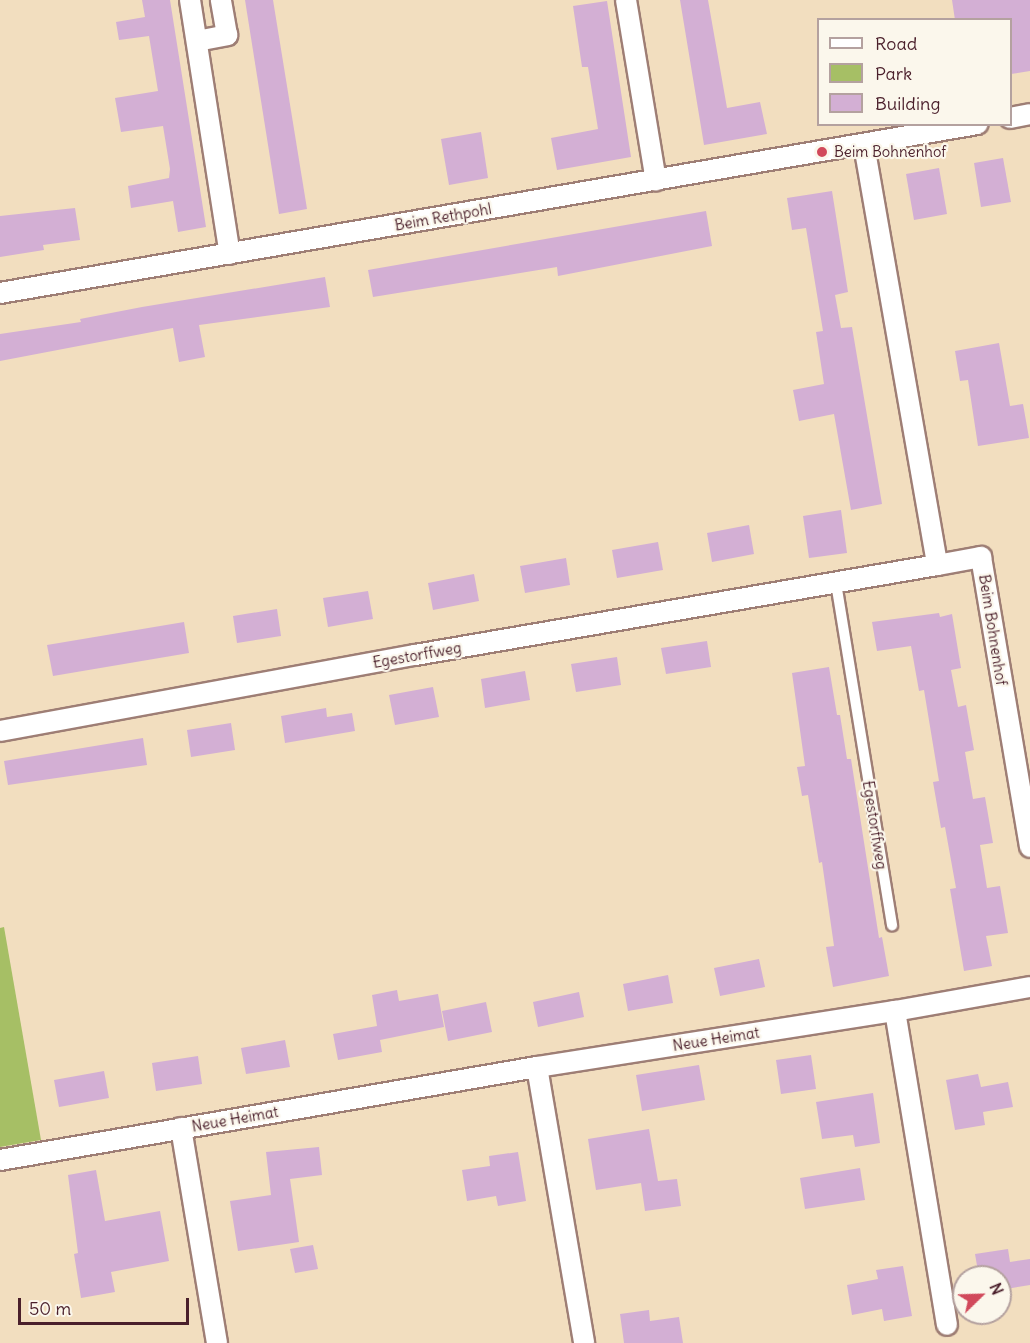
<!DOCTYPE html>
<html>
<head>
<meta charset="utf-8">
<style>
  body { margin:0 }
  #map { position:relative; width:1030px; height:1343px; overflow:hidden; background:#f2debf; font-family:Delius,sans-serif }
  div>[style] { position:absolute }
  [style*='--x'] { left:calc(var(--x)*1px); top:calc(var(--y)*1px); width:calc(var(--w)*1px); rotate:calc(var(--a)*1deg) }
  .green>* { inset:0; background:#a6bf65 }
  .building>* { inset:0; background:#d3afd4 }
  .roads { filter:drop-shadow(2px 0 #9e7e75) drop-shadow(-2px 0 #9e7e75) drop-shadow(0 2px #9e7e75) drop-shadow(0 -2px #9e7e75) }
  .service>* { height:10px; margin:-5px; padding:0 5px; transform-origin:5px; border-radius:5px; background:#fff }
  .minor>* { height:20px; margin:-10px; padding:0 10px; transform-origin:10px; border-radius:10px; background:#fff }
  .dots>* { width:16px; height:16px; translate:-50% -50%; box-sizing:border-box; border:3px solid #fbf7ec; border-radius:50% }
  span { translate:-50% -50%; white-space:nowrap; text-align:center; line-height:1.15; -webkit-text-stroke:4.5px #fbf7ec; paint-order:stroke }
  .poi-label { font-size:15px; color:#4a1f2b }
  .left { translate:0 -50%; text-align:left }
  .street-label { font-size:15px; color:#4a1f2b }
  .legend { position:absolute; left:817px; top:18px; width:195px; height:108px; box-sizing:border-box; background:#fbf7ec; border:2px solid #b4a19f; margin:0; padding:8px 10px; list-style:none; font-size:18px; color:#4a1f2b }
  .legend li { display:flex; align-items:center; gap:12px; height:30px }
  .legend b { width:30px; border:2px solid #b4a19f }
  .north { position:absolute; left:952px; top:1265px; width:60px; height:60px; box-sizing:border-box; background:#fbf7ec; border:2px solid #b4a19f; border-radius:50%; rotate:67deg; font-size:16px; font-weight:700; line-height:24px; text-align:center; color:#4a1f2b }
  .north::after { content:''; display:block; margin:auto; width:21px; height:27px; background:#d1495b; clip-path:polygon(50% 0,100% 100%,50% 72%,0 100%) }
  .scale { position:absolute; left:18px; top:1298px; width:171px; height:27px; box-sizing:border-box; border:3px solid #4a1f2b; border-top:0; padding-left:8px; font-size:18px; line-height:21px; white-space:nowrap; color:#4a1f2b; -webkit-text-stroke:4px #fbf7ec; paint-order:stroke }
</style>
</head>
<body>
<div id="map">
  <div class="green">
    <i style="clip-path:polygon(4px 927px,41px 1140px,0 1147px,0 928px)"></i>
  </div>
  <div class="building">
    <i style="clip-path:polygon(142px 0,170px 0,206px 227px,178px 232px,173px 201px,131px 208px,128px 186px,169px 178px,170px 169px,163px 126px,121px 132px,115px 98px,158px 91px,149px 36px,119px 40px,116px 22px,145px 17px)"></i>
    <i style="clip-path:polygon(245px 0,273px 0,307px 209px,279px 214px)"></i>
    <i style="clip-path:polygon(680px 0,708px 0,727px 108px,760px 102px,767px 134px,704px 145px)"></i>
    <i style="clip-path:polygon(952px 0,1030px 0,1030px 71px,1011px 74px,1011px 20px,955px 20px)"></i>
    <i style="clip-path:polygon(607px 1px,631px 157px,557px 170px,551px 138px,598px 129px,588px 67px,582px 67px,573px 6px)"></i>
    <i style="clip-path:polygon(481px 132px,488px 178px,449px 185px,441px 139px)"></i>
    <i style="clip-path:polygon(1003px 158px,1011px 202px,981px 207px,974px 163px)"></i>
    <i style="clip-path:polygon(939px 168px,947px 214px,914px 220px,906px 174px)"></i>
    <i style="clip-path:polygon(832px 191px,848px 292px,835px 295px,841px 328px,852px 327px,882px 504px,851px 510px,834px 414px,799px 421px,793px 390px,824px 384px,816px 332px,823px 331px,806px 228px,792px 230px,787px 198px)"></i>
    <i style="clip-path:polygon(75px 208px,80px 240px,43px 245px,44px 250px,0 257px,0 216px)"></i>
    <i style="clip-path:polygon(706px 211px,712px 246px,558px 276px,557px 267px,373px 297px,368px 270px)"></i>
    <i style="clip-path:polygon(325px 277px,330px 307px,199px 325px,205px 357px,179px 362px,173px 328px,0 361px,0 334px,81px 322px,80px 319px,142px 307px)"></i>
    <i style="clip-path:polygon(999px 343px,1010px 406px,1023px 404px,1029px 438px,978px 446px,968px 380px,960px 381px,955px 351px)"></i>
    <i style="clip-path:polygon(841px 510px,847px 553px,809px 558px,803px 516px)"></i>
    <i style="clip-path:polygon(749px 525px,754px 554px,712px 562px,707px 533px)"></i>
    <i style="clip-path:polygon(658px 542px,663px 570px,617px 578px,612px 550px)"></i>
    <i style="clip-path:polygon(566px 558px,570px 585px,525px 593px,520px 566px)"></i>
    <i style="clip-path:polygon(474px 574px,479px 601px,433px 610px,428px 583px)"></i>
    <i style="clip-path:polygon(368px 591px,373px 619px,328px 627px,323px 598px)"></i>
    <i style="clip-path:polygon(277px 609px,281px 636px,237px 643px,233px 616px)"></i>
    <i style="clip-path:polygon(939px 613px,940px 617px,952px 614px,961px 668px,951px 670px,958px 707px,966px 705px,974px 750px,965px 752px,973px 799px,985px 797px,993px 843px,980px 845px,987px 888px,1000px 886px,1008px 933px,986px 936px,992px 966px,964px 971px,950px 889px,956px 888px,945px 827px,941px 828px,933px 782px,939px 781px,924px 690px,919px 691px,911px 646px,877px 651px,872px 622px)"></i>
    <i style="clip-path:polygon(184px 622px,189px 653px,53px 676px,47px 645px)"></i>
    <i style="clip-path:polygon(707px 641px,711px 667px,666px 674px,661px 648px)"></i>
    <i style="clip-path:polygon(617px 657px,621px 685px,576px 692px,571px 664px)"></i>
    <i style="clip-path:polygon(829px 667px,837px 715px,840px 715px,847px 759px,851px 759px,879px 938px,882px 937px,889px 976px,833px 987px,826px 947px,834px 946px,822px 862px,819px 863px,808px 795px,802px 796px,797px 767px,805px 766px,792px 673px)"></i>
    <i style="clip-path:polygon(525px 671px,530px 700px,485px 708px,481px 679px)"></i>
    <i style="clip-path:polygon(433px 687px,439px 717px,395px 725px,389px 695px)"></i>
    <i style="clip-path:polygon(326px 708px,327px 717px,352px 713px,355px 731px,285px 743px,281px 716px)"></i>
    <i style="clip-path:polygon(231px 723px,235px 750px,191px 757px,187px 730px)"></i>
    <i style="clip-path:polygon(143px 738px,147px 765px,8px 785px,4px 761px)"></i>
    <i style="clip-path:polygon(759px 959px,765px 987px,720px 996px,714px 968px)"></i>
    <i style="clip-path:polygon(668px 975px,673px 1003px,628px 1011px,623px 984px)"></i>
    <i style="clip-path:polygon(397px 990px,399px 1001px,438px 994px,444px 1027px,380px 1040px,382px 1052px,338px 1060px,333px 1034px,377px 1026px,372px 995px)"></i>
    <i style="clip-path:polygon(579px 992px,584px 1017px,538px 1027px,533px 1002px)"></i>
    <i style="clip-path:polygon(486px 1002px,492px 1032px,448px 1041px,442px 1011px)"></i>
    <i style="clip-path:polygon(285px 1040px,290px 1067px,246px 1074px,241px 1048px)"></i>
    <i style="clip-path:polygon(811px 1055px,816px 1089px,781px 1094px,776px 1060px)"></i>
    <i style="clip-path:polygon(198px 1056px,202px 1084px,156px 1091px,152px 1063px)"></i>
    <i style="clip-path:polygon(699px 1065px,705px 1100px,642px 1111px,636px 1075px)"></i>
    <i style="clip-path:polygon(104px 1071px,109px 1098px,59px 1107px,54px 1080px)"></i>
    <i style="clip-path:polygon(978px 1074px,981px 1087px,1008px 1082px,1013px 1107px,983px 1112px,985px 1125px,955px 1130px,946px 1080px)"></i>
    <i style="clip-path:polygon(873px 1093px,880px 1143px,855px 1147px,853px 1135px,822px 1139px,816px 1102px)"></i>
    <i style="clip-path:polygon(649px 1129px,658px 1181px,677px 1179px,681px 1206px,645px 1211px,641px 1183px,596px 1190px,588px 1139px)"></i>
    <i style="clip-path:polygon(319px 1147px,322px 1175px,290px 1179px,299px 1242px,238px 1251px,230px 1201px,271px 1195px,266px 1152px)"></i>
    <i style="clip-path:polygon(518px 1152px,526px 1201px,498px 1206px,496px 1196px,467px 1201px,462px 1170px,490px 1166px,489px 1156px)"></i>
    <i style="clip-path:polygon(860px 1168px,865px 1200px,805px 1209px,800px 1178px)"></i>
    <i style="clip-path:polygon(96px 1170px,105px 1221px,160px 1211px,169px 1261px,111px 1272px,115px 1292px,81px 1298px,74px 1254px,78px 1253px,68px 1175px)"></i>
    <i style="clip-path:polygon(313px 1245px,318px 1269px,295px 1273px,290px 1249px)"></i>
    <i style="clip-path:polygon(1008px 1249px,1010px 1262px,1030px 1259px,1030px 1285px,1000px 1290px,1000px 1277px,979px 1277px,975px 1254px)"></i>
    <i style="clip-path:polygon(903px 1266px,912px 1316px,884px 1321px,882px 1309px,852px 1315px,847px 1285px,878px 1279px,876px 1270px)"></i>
    <i style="clip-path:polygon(649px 1310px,650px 1321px,679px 1317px,683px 1343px,624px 1343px,620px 1314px)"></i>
  </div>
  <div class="roads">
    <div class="service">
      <i style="--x:836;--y:583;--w:347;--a:80.7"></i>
    </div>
    <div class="minor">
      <i style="--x:190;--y:0;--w:257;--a:81.1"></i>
      <i style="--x:626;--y:0;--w:183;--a:80.6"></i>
      <i style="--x:197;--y:41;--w:31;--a:-11"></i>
      <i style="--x:227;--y:35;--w:36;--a:-100"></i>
      <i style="--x:1010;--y:118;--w:20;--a:-11"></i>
      <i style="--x:864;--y:145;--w:426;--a:80.1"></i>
      <i style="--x:937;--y:565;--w:45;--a:-10.3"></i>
      <i style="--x:981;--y:557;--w:294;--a:80.4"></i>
      <i style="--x:0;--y:293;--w:992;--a:-9.81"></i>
      <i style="--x:0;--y:731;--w:422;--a:-10.4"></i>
      <i style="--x:415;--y:655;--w:530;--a:-9.78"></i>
      <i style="--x:895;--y:1011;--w:318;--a:80.6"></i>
      <i style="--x:537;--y:1067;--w:280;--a:80.3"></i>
      <i style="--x:181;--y:1128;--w:218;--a:80.5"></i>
      <i style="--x:0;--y:1160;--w:545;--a:-9.83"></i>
      <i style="--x:537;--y:1067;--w:362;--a:-8.9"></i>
      <i style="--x:895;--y:1011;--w:137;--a:-10.1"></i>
    </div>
  </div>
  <div class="dots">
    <i style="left:822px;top:152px;background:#d1495b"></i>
  </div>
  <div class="poi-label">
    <span class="left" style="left:834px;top:152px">Beim Bohnenhof</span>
  </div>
  <div class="street-label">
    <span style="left:443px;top:217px;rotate:-10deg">Beim Rethpohl</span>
    <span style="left:993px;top:630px;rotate:81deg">Beim Bohnenhof</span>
    <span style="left:417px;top:655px;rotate:-10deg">Egestorffweg</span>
    <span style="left:875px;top:825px;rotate:81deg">Egestorffweg</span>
    <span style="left:716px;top:1039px;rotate:-9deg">Neue Heimat</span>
    <span style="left:235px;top:1119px;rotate:-10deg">Neue Heimat</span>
  </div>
  <ul class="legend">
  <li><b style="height:8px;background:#fff"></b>Road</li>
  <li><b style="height:16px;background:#a6bf65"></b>Park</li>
  <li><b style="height:16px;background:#d3afd4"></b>Building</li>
  </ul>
  <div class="north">N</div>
  <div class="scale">50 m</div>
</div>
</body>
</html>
